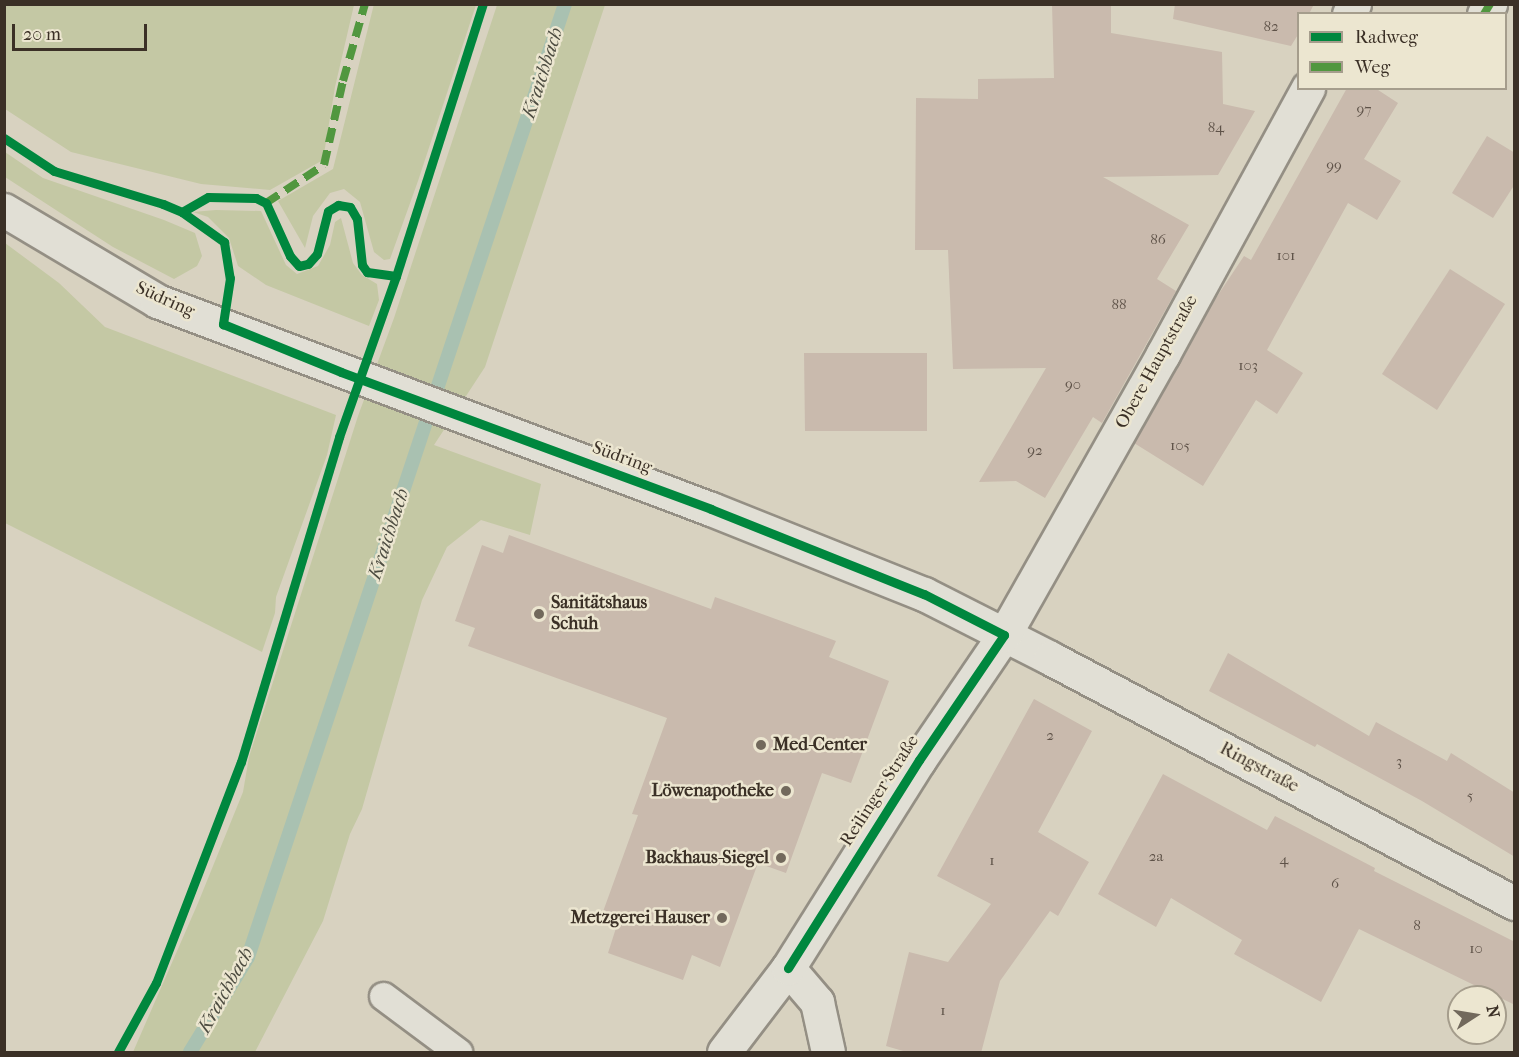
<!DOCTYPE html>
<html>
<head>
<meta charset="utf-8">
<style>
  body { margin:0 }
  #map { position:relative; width:1519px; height:1057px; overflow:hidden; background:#d8d2c0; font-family:"IM FELL French Canon",serif }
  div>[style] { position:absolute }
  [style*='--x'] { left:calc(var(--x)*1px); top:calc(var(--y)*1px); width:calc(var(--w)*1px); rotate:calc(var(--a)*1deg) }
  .green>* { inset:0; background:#c4c8a4 }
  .stream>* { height:14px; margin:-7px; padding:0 7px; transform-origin:7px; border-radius:7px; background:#a9c1b1 }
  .building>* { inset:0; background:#c9baad }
  .roads { filter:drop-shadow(2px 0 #948f84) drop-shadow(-2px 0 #948f84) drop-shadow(0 2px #948f84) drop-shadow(0 -2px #948f84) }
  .service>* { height:27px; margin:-13.5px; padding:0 13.5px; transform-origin:13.5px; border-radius:13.5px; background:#e1dfd5 }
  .minor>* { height:33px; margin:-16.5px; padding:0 16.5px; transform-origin:16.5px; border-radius:16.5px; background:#e1dfd5 }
  .secondary>* { height:33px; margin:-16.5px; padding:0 16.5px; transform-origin:16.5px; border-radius:16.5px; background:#e1dfd5 }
  .quiet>* { height:8px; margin-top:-4px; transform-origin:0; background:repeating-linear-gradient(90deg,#51973f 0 15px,transparent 0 23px) }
  .cycleway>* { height:9px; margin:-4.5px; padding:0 4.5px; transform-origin:4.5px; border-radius:4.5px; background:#00873e }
  .dots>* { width:16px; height:16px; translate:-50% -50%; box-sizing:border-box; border:3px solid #ece6d0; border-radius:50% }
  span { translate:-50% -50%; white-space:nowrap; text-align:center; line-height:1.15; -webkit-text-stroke:5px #ece6d0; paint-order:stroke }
  .number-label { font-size:15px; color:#5e5248 }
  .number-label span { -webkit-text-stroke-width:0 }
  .street-label { font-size:18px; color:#3b3026 }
  .poi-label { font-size:18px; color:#3b3026; font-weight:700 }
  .left { translate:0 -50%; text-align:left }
  .right { translate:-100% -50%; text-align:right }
  .water-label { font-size:20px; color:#4d4c41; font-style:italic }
  .frame { position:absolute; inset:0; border:6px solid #3b3026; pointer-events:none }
  .legend { position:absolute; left:1297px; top:12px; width:210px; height:78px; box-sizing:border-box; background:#ece6d0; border:2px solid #a59d8c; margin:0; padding:8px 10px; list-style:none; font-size:18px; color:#3b3026 }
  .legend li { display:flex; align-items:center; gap:12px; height:30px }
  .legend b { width:30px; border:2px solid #a59d8c }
  .north { position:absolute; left:1447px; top:985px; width:60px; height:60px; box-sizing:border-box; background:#ece6d0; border:2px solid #a59d8c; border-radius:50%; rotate:78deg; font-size:16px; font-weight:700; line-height:24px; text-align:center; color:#3b3026 }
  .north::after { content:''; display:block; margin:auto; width:21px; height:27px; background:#72695c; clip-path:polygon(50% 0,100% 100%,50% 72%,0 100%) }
  .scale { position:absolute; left:12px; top:24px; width:135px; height:27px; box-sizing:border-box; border:3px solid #3b3026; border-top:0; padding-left:8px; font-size:18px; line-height:21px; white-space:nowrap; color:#3b3026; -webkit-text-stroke:4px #ece6d0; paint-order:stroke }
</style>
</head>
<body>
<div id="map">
  <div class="green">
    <i style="clip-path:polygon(374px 4px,476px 5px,418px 181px,390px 259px,384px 260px,374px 252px,360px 202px,344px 189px,330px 193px,313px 216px,305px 248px,278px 201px,333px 169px)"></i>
    <i style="clip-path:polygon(4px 5px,354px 5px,335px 87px,323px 160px,270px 190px,201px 184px,71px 152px,5px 109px)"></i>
    <i style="clip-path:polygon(497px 5px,605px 5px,485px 367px,434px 445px,541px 484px,530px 535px,481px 520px,447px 547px,422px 600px,362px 809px,350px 834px,323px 921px,255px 1052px,133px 1052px,198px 903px,243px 792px,249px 757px,358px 416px,394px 318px)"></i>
    <i style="clip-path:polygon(5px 152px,43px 178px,164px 220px,195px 233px,202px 256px,197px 266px,174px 279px,113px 247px,5px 177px)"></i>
    <i style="clip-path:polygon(216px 210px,261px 211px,286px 265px,297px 274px,318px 266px,330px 245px,335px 222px,341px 218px,353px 263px,362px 275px,377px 284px,379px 300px,369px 326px,266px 285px,238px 266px,229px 238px,208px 217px,193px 212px)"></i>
    <i style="clip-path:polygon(5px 243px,59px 283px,105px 327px,336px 415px,327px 455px,276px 597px,275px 613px,262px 652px,5px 523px)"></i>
  </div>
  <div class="stream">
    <i style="--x:190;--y:1052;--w:111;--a:-58.6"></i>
    <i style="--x:248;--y:957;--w:1004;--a:-71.6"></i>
  </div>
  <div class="building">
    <i style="clip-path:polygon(1052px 4px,1111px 4px,1111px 33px,1222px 52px,1223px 104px,1255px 111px,1218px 175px,1103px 177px,1189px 225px,1157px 279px,1176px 291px,1102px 423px,1093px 417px,1045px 498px,1016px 481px,979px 482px,1046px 368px,953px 369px,948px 250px,915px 250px,916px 98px,978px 99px,978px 79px,1054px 78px)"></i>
    <i style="clip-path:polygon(1175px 4px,1314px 4px,1309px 14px,1299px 14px,1299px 33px,1291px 46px,1173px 19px)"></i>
    <i style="clip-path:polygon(1347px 88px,1375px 88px,1398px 103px,1364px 159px,1401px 181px,1377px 220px,1348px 203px,1267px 350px,1303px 373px,1277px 414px,1256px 400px,1203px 486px,1134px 443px,1208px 310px,1244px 256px,1251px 260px)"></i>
    <i style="clip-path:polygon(1487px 136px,1515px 153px,1515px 184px,1493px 218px,1452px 193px)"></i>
    <i style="clip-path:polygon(1450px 269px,1505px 304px,1437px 410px,1382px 374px)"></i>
    <i style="clip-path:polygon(804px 353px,927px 353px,927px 431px,805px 431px)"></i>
    <i style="clip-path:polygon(509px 535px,711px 609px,715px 597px,836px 641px,829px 657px,889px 681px,851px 783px,822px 773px,786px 873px,758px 863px,720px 967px,692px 955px,683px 980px,608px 953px,616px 928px,600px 920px,638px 815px,632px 814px,667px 718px,468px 646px,475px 628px,455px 621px,482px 545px,503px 553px)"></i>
    <i style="clip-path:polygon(1228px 653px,1369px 736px,1376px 722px,1447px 761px,1451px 753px,1515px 793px,1515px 857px,1422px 801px,1317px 744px,1315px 747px,1209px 691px)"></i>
    <i style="clip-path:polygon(1034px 699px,1092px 731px,1038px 832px,1089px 862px,1058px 916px,1050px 911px,1000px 981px,981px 1053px,910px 1053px,886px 1046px,909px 952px,948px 962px,991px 904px,937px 876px)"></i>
    <i style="clip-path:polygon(1163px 774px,1267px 830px,1275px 816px,1375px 868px,1374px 871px,1515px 942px,1515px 1005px,1359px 929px,1321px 1002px,1234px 954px,1242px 940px,1171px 898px,1156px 927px,1098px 894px)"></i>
  </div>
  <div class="roads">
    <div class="service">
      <i style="--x:383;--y:996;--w:94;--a:36.7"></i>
    </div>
    <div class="minor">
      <i style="--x:1484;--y:14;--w:12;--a:-59"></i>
      <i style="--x:4;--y:210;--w:178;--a:30.7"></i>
      <i style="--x:157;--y:301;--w:592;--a:20.58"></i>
      <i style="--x:711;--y:509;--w:229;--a:21.8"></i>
      <i style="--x:924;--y:594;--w:141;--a:26.9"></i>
      <i style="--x:1050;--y:658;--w:525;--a:27.83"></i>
      <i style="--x:788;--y:968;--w:45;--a:49.5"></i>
      <i style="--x:817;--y:1002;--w:51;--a:77.6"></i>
    </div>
    <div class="secondary">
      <i style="--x:1349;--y:14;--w:11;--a:-63"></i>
      <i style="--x:724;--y:1052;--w:106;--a:-52.7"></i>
      <i style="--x:788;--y:968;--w:246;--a:-57.8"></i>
      <i style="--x:919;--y:760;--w:151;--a:-55.8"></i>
      <i style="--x:1004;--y:635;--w:323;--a:-60.5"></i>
      <i style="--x:1163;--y:354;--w:303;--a:-61.4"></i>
    </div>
  </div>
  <div class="quiet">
    <i style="--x:1484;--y:14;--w:12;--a:-59"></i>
    <i style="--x:266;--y:203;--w:69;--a:-33.2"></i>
    <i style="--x:324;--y:165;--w:86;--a:-77.3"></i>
    <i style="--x:343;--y:81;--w:80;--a:-74.1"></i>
  </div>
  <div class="cycleway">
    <i style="--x:4;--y:138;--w:60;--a:33.4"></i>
    <i style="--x:54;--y:171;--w:114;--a:16.8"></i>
    <i style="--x:163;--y:204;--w:21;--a:23"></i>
    <i style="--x:182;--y:212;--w:52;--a:35.5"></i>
    <i style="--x:224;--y:242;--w:36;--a:81"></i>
    <i style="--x:230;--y:278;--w:47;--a:98.7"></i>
    <i style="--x:223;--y:324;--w:127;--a:22.1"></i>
    <i style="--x:341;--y:372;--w:395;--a:20.3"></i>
    <i style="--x:711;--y:509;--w:229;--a:21.8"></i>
    <i style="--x:924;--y:594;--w:90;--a:27.1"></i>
    <i style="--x:1004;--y:635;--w:151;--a:124.2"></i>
    <i style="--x:919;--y:760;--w:246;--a:122.2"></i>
    <i style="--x:182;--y:212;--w:30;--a:-30"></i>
    <i style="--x:208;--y:197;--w:48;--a:1.2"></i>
    <i style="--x:256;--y:198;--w:11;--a:27"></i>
    <i style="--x:266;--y:203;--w:58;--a:65.6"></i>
    <i style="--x:290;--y:256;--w:13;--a:48"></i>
    <i style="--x:299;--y:266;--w:9;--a:-13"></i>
    <i style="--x:308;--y:264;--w:13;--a:-48"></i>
    <i style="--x:317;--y:254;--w:44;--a:-75.7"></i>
    <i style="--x:328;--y:211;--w:12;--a:-31"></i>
    <i style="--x:338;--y:205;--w:12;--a:9"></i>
    <i style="--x:350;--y:207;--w:14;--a:60"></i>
    <i style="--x:357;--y:219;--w:46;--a:83.8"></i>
    <i style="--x:362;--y:265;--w:9;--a:54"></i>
    <i style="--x:367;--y:272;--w:29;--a:8"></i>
    <i style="--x:118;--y:1052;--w:79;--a:-61.2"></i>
    <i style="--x:156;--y:983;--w:237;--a:-69"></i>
    <i style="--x:241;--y:762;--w:339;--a:-73.2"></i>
    <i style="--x:339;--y:437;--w:171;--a:-70.5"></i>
    <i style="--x:396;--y:276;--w:286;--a:-72.3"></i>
  </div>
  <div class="dots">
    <i style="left:539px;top:614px;background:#72695c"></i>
    <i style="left:761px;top:745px;background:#72695c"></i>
    <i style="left:786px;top:791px;background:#72695c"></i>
    <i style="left:781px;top:858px;background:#72695c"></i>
    <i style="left:722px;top:918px;background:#72695c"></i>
  </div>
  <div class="number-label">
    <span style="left:1271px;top:27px">82</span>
    <span style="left:1364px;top:110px">97</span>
    <span style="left:1216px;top:128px">84</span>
    <span style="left:1334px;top:166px">99</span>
    <span style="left:1158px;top:240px">86</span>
    <span style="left:1286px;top:256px">101</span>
    <span style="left:1119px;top:305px">88</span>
    <span style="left:1248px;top:366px">103</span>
    <span style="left:1073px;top:385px">90</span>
    <span style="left:1180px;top:446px">105</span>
    <span style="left:1035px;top:451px">92</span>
    <span style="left:1050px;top:736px">2</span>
    <span style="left:1399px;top:762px">3</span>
    <span style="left:1470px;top:796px">5</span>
    <span style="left:1156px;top:857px">2a</span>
    <span style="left:1284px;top:860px">4</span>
    <span style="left:992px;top:861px">1</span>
    <span style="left:1335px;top:884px">6</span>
    <span style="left:1417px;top:926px">8</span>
    <span style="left:1476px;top:949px">10</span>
    <span style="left:943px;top:1011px">1</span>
  </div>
  <div class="street-label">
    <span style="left:165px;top:300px;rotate:24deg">Südring</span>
    <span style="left:1157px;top:362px;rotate:-61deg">Obere Hauptstraße</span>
    <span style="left:622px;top:458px;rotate:20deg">Südring</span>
    <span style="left:1259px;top:768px;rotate:28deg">Ringstraße</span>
    <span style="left:880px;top:791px;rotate:-57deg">Reilinger Straße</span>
  </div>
  <div class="poi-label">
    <span class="left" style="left:551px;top:614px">Sanitätshaus<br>Schuh</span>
    <span class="left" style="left:773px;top:745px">Med-Center</span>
    <span class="right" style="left:774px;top:791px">Löwenapotheke</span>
    <span class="right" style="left:769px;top:858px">Backhaus-Siegel</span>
    <span class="right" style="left:710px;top:918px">Metzgerei Hauser</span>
  </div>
  <div class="water-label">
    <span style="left:542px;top:73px;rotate:-72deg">Kraichbach</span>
    <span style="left:388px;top:534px;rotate:-72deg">Kraichbach</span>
    <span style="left:225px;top:990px;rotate:-61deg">Kraichbach</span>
  </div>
  <div class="frame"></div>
  <ul class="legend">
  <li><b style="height:8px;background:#00873e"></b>Radweg</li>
  <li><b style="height:8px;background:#51973f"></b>Weg</li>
  </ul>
  <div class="north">N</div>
  <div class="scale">20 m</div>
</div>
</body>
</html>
